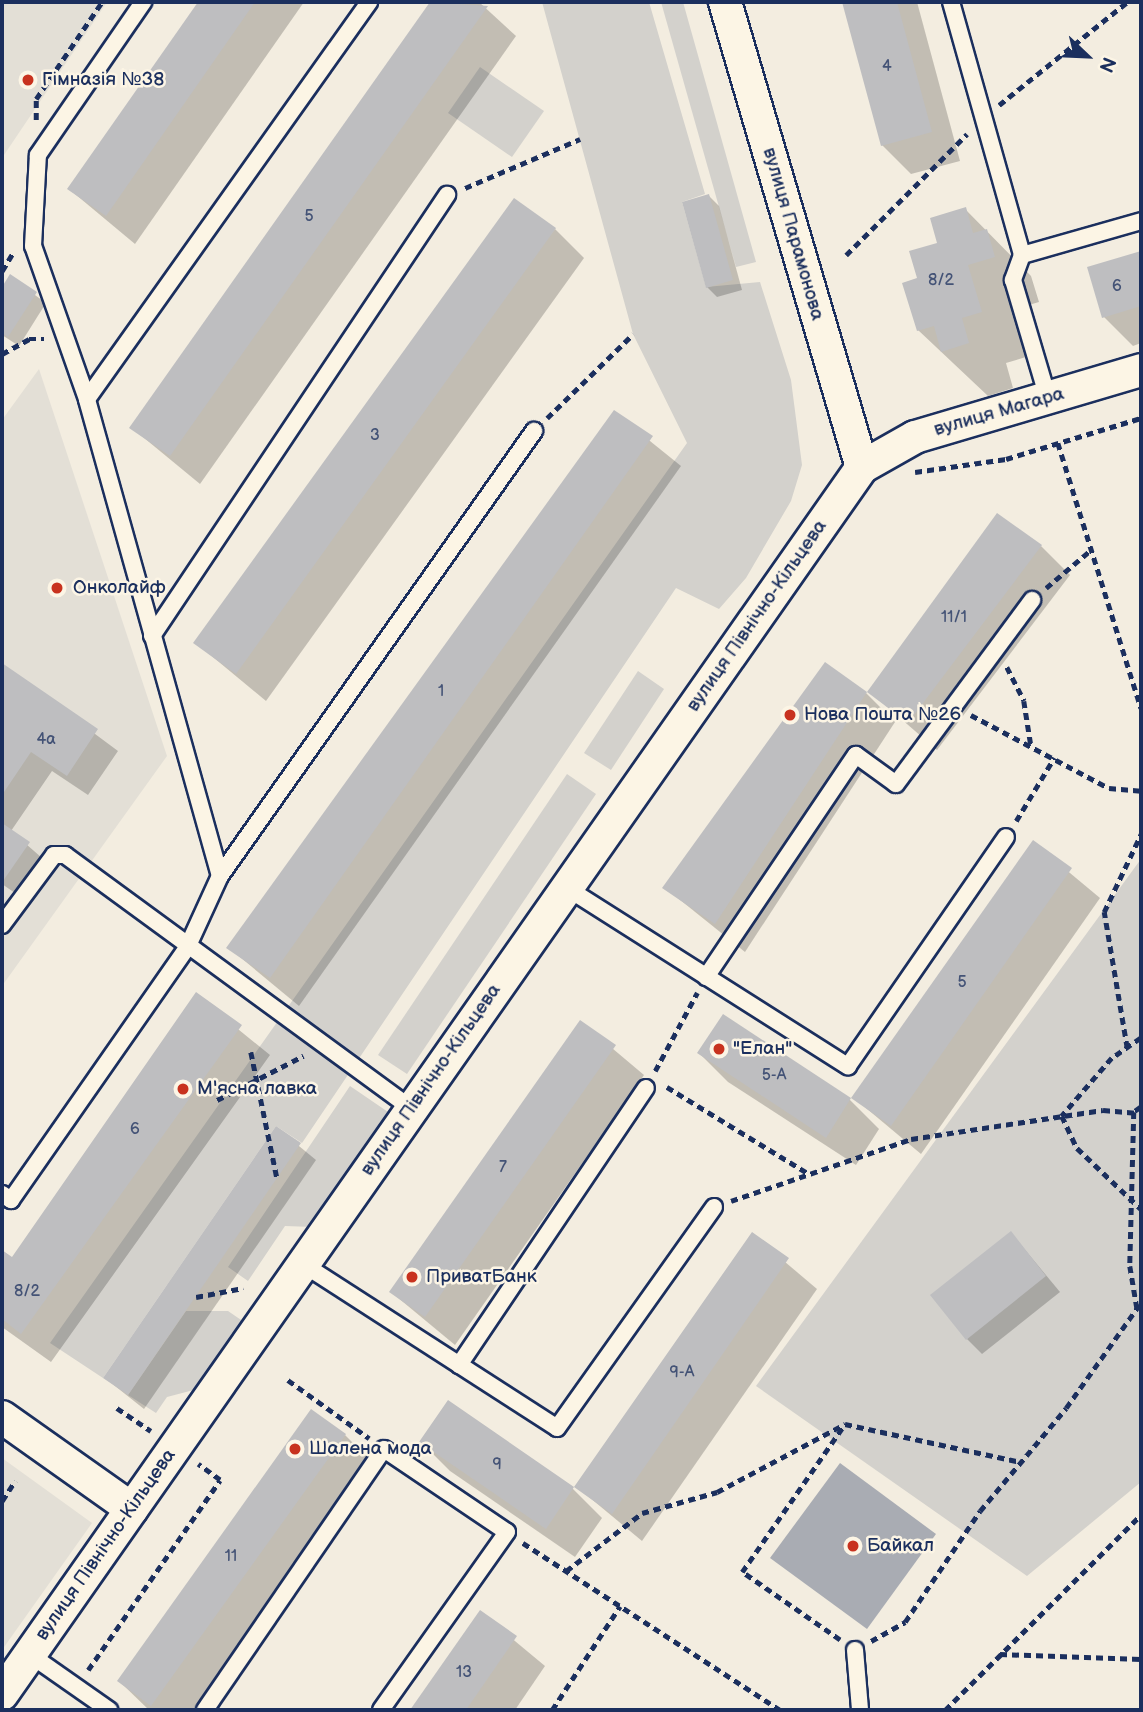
<!DOCTYPE html>
<html>
<head>
<meta charset="utf-8">
<style>
  body { margin:0 }
  #map { position:relative; width:1143px; height:1712px; overflow:hidden; background:#f3ede0; font-family:"Balsamiq Sans",sans-serif }
  div>[style] { position:absolute }
  [style*='--x'] { left:calc(var(--x)*1px); top:calc(var(--y)*1px); width:calc(var(--w)*1px); rotate:calc(var(--a)*1deg) }
  .built>* { inset:0; background:#e3dfd6 }
  .green>* { inset:0; background:#d3d1cc }
  .water>* { inset:0; background:#a9acb3 }
  .shadow>* { inset:0; background:#0003 }
  .building>* { inset:0; background:#bebec0 }
  .path>* { height:4.5px; margin-top:-2.25px; transform-origin:0; background:repeating-linear-gradient(90deg,#1b2f5e 0 7px,transparent 0 12px) }
  .roads { filter:drop-shadow(2px 0 #1b2f5e) drop-shadow(-2px 0 #1b2f5e) drop-shadow(0 2px #1b2f5e) drop-shadow(0 -2px #1b2f5e) }
  .lane>* { height:16px; margin:-8px; padding:0 8px; transform-origin:8px; border-radius:8px; background:#fcf5e5 }
  .street>* { height:32px; margin:-16px; padding:0 16px; transform-origin:16px; border-radius:16px; background:#fcf5e5 }
  .dots>* { width:19px; height:19px; translate:-50% -50%; box-sizing:border-box; border:4px solid #fcf5e5; border-radius:50% }
  span { translate:-50% -50%; white-space:nowrap; text-align:center; line-height:1.15; -webkit-text-stroke:5px #fcf5e5; paint-order:stroke }
  .number-label { font-size:16px; color:#445376 }
  .number-label span { -webkit-text-stroke-width:0 }
  .poi-label { font-size:19px; color:#1b2f5e }
  .left { translate:0 -50%; text-align:left }
  .street-label { font-size:19px; color:#1b2f5e }
  .frame { position:absolute; inset:0; border:4px solid #1b2f5e; pointer-events:none }
  .north { position:absolute; left:1052px; top:21px; width:70px; height:70px; -webkit-text-stroke:5px #fcf5e5; paint-order:stroke; rotate:113deg; font-size:19px; font-weight:700; line-height:28px; text-align:center; color:#1b2f5e }
  .north::after { content:''; display:block; margin:auto; width:24px; height:32px; background:#1b2f5e; clip-path:polygon(50% 0,100% 100%,50% 72%,0 100%) }
</style>
</head>
<body>
<div id="map">
  <div class="built">
    <i style="clip-path:polygon(2px 2px,107px 2px,2px 158px)"></i>
    <i style="clip-path:polygon(39px 369px,167px 756px,2px 986px,2px 420px)"></i>
    <i style="clip-path:polygon(2px 1458px,92px 1523px,2px 1650px)"></i>
  </div>
  <div class="green">
    <i style="clip-path:polygon(542px 2px,649px 2px,705px 194px,682px 202px,706px 287px,760px 282px,791px 380px,802px 465px,791px 501px,746px 578px,719px 609px,676px 588px,302px 1143px,276px 1126px,103px 1378px,50px 1343px,687px 443px,633px 334px)"></i>
    <i style="clip-path:polygon(661px 2px,683px 2px,756px 262px,736px 267px)"></i>
    <i style="clip-path:polygon(480px 67px,544px 111px,512px 157px,448px 113px)"></i>
    <i style="clip-path:polygon(638px 671px,664px 689px,611px 770px,584px 753px)"></i>
    <i style="clip-path:polygon(567px 774px,596px 794px,407px 1074px,378px 1055px)"></i>
    <i style="clip-path:polygon(1141px 859px,1141px 1482px,1027px 1576px,756px 1386px)"></i>
    <i style="clip-path:polygon(350px 1086px,391px 1114px,313px 1227px,285px 1226px,248px 1281px,228px 1267px)"></i>
    <i style="clip-path:polygon(186px 1311px,228px 1311px,247px 1324px,205px 1387px,167px 1397px,156px 1413px,128px 1395px)"></i>
  </div>
  <div class="water">
    <i style="clip-path:polygon(840px 1463px,936px 1534px,867px 1629px,770px 1558px)"></i>
  </div>
  <div class="shadow">
    <i style="clip-path:polygon(200px 2px,304px 2px,135px 244px,69px 189px)"></i>
    <i style="clip-path:polygon(432px 2px,479px 2px,516px 36px,200px 484px,132px 428px)"></i>
    <i style="clip-path:polygon(844px 2px,917px 2px,960px 161px,911px 174px,882px 145px)"></i>
    <i style="clip-path:polygon(709px 196px,719px 206px,742px 290px,717px 297px,707px 287px)"></i>
    <i style="clip-path:polygon(965px 209px,1031px 276px,1039px 302px,1012px 310px,1026px 357px,1006px 363px,1013px 388px,988px 396px,918px 330px,919px 280px)"></i>
    <i style="clip-path:polygon(555px 229px,584px 258px,266px 701px,196px 643px)"></i>
    <i style="clip-path:polygon(1141px 252px,1141px 343px,1133px 346px,1104px 317px,1089px 268px)"></i>
    <i style="clip-path:polygon(10px 277px,46px 303px,19px 346px,2px 335px,2px 290px)"></i>
    <i style="clip-path:polygon(614px 412px,681px 466px,299px 1006px,229px 948px)"></i>
    <i style="clip-path:polygon(1041px 546px,1070px 575px,937px 750px,870px 692px)"></i>
    <i style="clip-path:polygon(2px 665px,118px 751px,88px 795px,52px 771px,11px 831px,49px 864px,25px 900px,2px 884px)"></i>
    <i style="clip-path:polygon(866px 693px,895px 722px,745px 952px,664px 887px)"></i>
    <i style="clip-path:polygon(1034px 843px,1100px 898px,921px 1154px,854px 1098px)"></i>
    <i style="clip-path:polygon(196px 995px,270px 1055px,51px 1362px,2px 1327px,2px 1252px,13px 1260px)"></i>
    <i style="clip-path:polygon(723px 1017px,850px 1100px,879px 1129px,856px 1165px,728px 1082px,699px 1053px)"></i>
    <i style="clip-path:polygon(581px 1022px,644px 1075px,455px 1345px,391px 1292px)"></i>
    <i style="clip-path:polygon(277px 1128px,316px 1160px,144px 1409px,105px 1378px)"></i>
    <i style="clip-path:polygon(1011px 1233px,1060px 1292px,982px 1354px,967px 1339px)"></i>
    <i style="clip-path:polygon(752px 1234px,817px 1289px,642px 1541px,577px 1487px)"></i>
    <i style="clip-path:polygon(448px 1402px,573px 1489px,602px 1518px,575px 1557px,450px 1471px,421px 1442px)"></i>
    <i style="clip-path:polygon(345px 1435px,374px 1464px,198px 1710px,149px 1710px,119px 1681px)"></i>
    <i style="clip-path:polygon(480px 1612px,545px 1666px,515px 1710px,412px 1710px)"></i>
  </div>
  <div class="building">
    <i style="clip-path:polygon(198px 2px,255px 2px,106px 216px,67px 189px)"></i>
    <i style="clip-path:polygon(430px 2px,488px 6px,170px 456px,129px 428px)"></i>
    <i style="clip-path:polygon(842px 2px,897px 2px,932px 132px,881px 146px)"></i>
    <i style="clip-path:polygon(709px 194px,733px 280px,706px 288px,682px 202px)"></i>
    <i style="clip-path:polygon(514px 198px,556px 228px,236px 674px,193px 643px)"></i>
    <i style="clip-path:polygon(966px 207px,973px 233px,987px 229px,995px 257px,968px 265px,982px 312px,962px 318px,969px 343px,941px 352px,934px 326px,917px 331px,902px 283px,917px 278px,909px 251px,937px 243px,930px 218px)"></i>
    <i style="clip-path:polygon(1141px 251px,1141px 306px,1102px 318px,1087px 267px)"></i>
    <i style="clip-path:polygon(10px 274px,37px 292px,8px 337px,2px 333px,2px 287px)"></i>
    <i style="clip-path:polygon(614px 410px,653px 436px,270px 978px,226px 948px)"></i>
    <i style="clip-path:polygon(997px 513px,1042px 545px,908px 723px,867px 692px)"></i>
    <i style="clip-path:polygon(825px 662px,867px 692px,715px 924px,662px 888px)"></i>
    <i style="clip-path:polygon(2px 663px,98px 729px,67px 776px,31px 752px,2px 795px)"></i>
    <i style="clip-path:polygon(2px 823px,30px 842px,3px 881px,2px 879px)"></i>
    <i style="clip-path:polygon(1033px 840px,1072px 868px,891px 1126px,851px 1098px)"></i>
    <i style="clip-path:polygon(196px 992px,242px 1025px,21px 1334px,2px 1319px,2px 1250px,12px 1257px)"></i>
    <i style="clip-path:polygon(723px 1014px,851px 1098px,826px 1138px,697px 1053px)"></i>
    <i style="clip-path:polygon(580px 1020px,616px 1045px,425px 1317px,389px 1292px)"></i>
    <i style="clip-path:polygon(276px 1126px,301px 1143px,128px 1395px,103px 1378px)"></i>
    <i style="clip-path:polygon(1011px 1231px,1046px 1276px,966px 1340px,930px 1295px)"></i>
    <i style="clip-path:polygon(752px 1232px,789px 1258px,612px 1514px,574px 1487px,546px 1529px,419px 1442px,448px 1400px,574px 1487px)"></i>
    <i style="clip-path:polygon(311px 1409px,346px 1434px,151px 1706px,117px 1681px)"></i>
    <i style="clip-path:polygon(480px 1610px,517px 1636px,466px 1710px,410px 1710px)"></i>
  </div>
  <div class="path">
    <i style="--x:999;--y:105;--w:164;--a:-38.8"></i>
    <i style="--x:36;--y:120;--w:21;--a:-90"></i>
    <i style="--x:36;--y:99;--w:117;--a:-55.8"></i>
    <i style="--x:465;--y:188;--w:125;--a:-23.1"></i>
    <i style="--x:846;--y:255;--w:171;--a:-45"></i>
    <i style="--x:2;--y:271;--w:23;--a:-59"></i>
    <i style="--x:2;--y:354;--w:31;--a:-29"></i>
    <i style="--x:29;--y:339;--w:15;--a:0"></i>
    <i style="--x:547;--y:418;--w:120;--a:-44.3"></i>
    <i style="--x:1058;--y:443;--w:278;--a:72.6"></i>
    <i style="--x:915;--y:472;--w:92;--a:-8.1"></i>
    <i style="--x:1006;--y:459;--w:141;--a:-16.9"></i>
    <i style="--x:1046;--y:588;--w:60;--a:-40.3"></i>
    <i style="--x:1007;--y:667;--w:38;--a:63"></i>
    <i style="--x:1024;--y:701;--w:45;--a:81"></i>
    <i style="--x:971;--y:715;--w:156;--a:27.9"></i>
    <i style="--x:1109;--y:788;--w:32;--a:5"></i>
    <i style="--x:1016;--y:821;--w:74;--a:-58.9"></i>
    <i style="--x:1141;--y:1038;--w:35;--a:145"></i>
    <i style="--x:1112;--y:1058;--w:77;--a:130.8"></i>
    <i style="--x:1062;--y:1116;--w:35;--a:65"></i>
    <i style="--x:1077;--y:1148;--w:88;--a:43.6"></i>
    <i style="--x:1127;--y:1048;--w:138;--a:-99.6"></i>
    <i style="--x:1104;--y:912;--w:86;--a:-64.6"></i>
    <i style="--x:251;--y:1052;--w:129;--a:78.3"></i>
    <i style="--x:655;--y:1071;--w:89;--a:-61.7"></i>
    <i style="--x:667;--y:1087;--w:167;--a:31.5"></i>
    <i style="--x:217;--y:1100;--w:97;--a:-27.1"></i>
    <i style="--x:1141;--y:1107;--w:9;--a:144"></i>
    <i style="--x:1134;--y:1112;--w:154;--a:91.5"></i>
    <i style="--x:1130;--y:1266;--w:43;--a:80.5"></i>
    <i style="--x:1137;--y:1308;--w:5;--a:-37"></i>
    <i style="--x:731;--y:1201;--w:190;--a:-19"></i>
    <i style="--x:911;--y:1139;--w:194;--a:-8.6"></i>
    <i style="--x:1103;--y:1110;--w:38;--a:5"></i>
    <i style="--x:196;--y:1297;--w:48;--a:-10.8"></i>
    <i style="--x:288;--y:1380;--w:100;--a:35.6"></i>
    <i style="--x:117;--y:1408;--w:41;--a:34.1"></i>
    <i style="--x:2;--y:1501;--w:24;--a:-57"></i>
    <i style="--x:523;--y:1543;--w:306;--a:33"></i>
    <i style="--x:566;--y:1571;--w:96;--a:-37.3"></i>
    <i style="--x:642;--y:1513;--w:78;--a:-15.6"></i>
    <i style="--x:717;--y:1492;--w:145;--a:-28"></i>
    <i style="--x:845;--y:1424;--w:180;--a:12.2"></i>
    <i style="--x:840;--y:1640;--w:119;--a:-145.2"></i>
    <i style="--x:742;--y:1572;--w:180;--a:-55.2"></i>
    <i style="--x:871;--y:1641;--w:39;--a:-29"></i>
    <i style="--x:905;--y:1622;--w:134;--a:-56"></i>
    <i style="--x:980;--y:1511;--w:134;--a:-50.1"></i>
    <i style="--x:1066;--y:1408;--w:123;--a:-54.6"></i>
    <i style="--x:1000;--y:1654;--w:141;--a:2"></i>
    <i style="--x:88;--y:1670;--w:231;--a:-55.2"></i>
    <i style="--x:220;--y:1480;--w:27;--a:-144"></i>
    <i style="--x:552;--y:1710;--w:124;--a:-56.8"></i>
    <i style="--x:945;--y:1710;--w:276;--a:-44.9"></i>
  </div>
  <div class="roads">
    <div class="lane">
      <i style="--x:951;--y:2;--w:263;--a:74.3"></i>
      <i style="--x:1022;--y:255;--w:27;--a:110"></i>
      <i style="--x:1013;--y:280;--w:123;--a:73.5"></i>
      <i style="--x:1022;--y:255;--w:124;--a:-15.9"></i>
      <i style="--x:87;--y:399;--w:487;--a:-54.6"></i>
      <i style="--x:152;--y:636;--w:531;--a:-56.22"></i>
      <i style="--x:220;--y:876;--w:545;--a:-54.79"></i>
      <i style="--x:567;--y:888;--w:333;--a:32.4"></i>
      <i style="--x:848;--y:1066;--w:278;--a:-55.4"></i>
      <i style="--x:2;--y:925;--w:87;--a:-53.4"></i>
      <i style="--x:54;--y:855;--w:11;--a:0"></i>
      <i style="--x:65;--y:855;--w:429;--a:36.2"></i>
      <i style="--x:706;--y:977;--w:268;--a:-56"></i>
      <i style="--x:856;--y:755;--w:49;--a:35.9"></i>
      <i style="--x:896;--y:784;--w:229;--a:-53.5"></i>
      <i style="--x:2;--y:1194;--w:11;--a:34"></i>
      <i style="--x:11;--y:1200;--w:307;--a:-55.1"></i>
      <i style="--x:187;--y:948;--w:79;--a:-65.4"></i>
      <i style="--x:220;--y:876;--w:495;--a:-105.6"></i>
      <i style="--x:87;--y:399;--w:162;--a:-109.4"></i>
      <i style="--x:33;--y:246;--w:91;--a:-86.9"></i>
      <i style="--x:38;--y:155;--w:186;--a:-55.5"></i>
      <i style="--x:303;--y:1264;--w:302;--a:32.8"></i>
      <i style="--x:557;--y:1428;--w:271;--a:-54.6"></i>
      <i style="--x:459;--y:1365;--w:334;--a:-56"></i>
      <i style="--x:855;--y:1650;--w:60;--a:85.2"></i>
      <i style="--x:29;--y:1654;--w:98;--a:35"></i>
      <i style="--x:205;--y:1710;--w:316;--a:-55.6"></i>
      <i style="--x:384;--y:1449;--w:148;--a:34"></i>
      <i style="--x:507;--y:1532;--w:218;--a:125.3"></i>
    </div>
    <div class="street">
      <i style="--x:725;--y:2;--w:485;--a:73.6"></i>
      <i style="--x:2;--y:1417;--w:159;--a:35.3"></i>
      <i style="--x:2;--y:1694;--w:1498;--a:-54.97"></i>
      <i style="--x:862;--y:467;--w:61;--a:-29.5"></i>
      <i style="--x:915;--y:437;--w:236;--a:-16.5"></i>
    </div>
  </div>
  <div class="dots">
    <i style="left:28px;top:80px;background:#c8321e"></i>
    <i style="left:57px;top:588px;background:#c8321e"></i>
    <i style="left:790px;top:715px;background:#c8321e"></i>
    <i style="left:719px;top:1049px;background:#c8321e"></i>
    <i style="left:183px;top:1089px;background:#c8321e"></i>
    <i style="left:412px;top:1277px;background:#c8321e"></i>
    <i style="left:295px;top:1449px;background:#c8321e"></i>
    <i style="left:853px;top:1546px;background:#c8321e"></i>
  </div>
  <div class="number-label">
    <span style="left:887px;top:67px">4</span>
    <span style="left:309px;top:217px">5</span>
    <span style="left:941px;top:281px">8/2</span>
    <span style="left:1117px;top:287px">6</span>
    <span style="left:375px;top:436px">3</span>
    <span style="left:954px;top:618px">11/1</span>
    <span style="left:441px;top:692px">1</span>
    <span style="left:46px;top:740px">4а</span>
    <span style="left:962px;top:983px">5</span>
    <span style="left:774px;top:1076px">5-А</span>
    <span style="left:135px;top:1130px">6</span>
    <span style="left:503px;top:1168px">7</span>
    <span style="left:27px;top:1292px">8/2</span>
    <span style="left:682px;top:1373px">9-А</span>
    <span style="left:497px;top:1465px">9</span>
    <span style="left:231px;top:1557px">11</span>
    <span style="left:464px;top:1673px">13</span>
  </div>
  <div class="poi-label">
    <span class="left" style="left:42px;top:80px">Гімназія №38</span>
    <span class="left" style="left:73px;top:588px">Онколайф</span>
    <span class="left" style="left:804px;top:715px">Нова Пошта №26</span>
    <span class="left" style="left:733px;top:1049px">"Елан"</span>
    <span class="left" style="left:197px;top:1089px">М'ясна лавка</span>
    <span class="left" style="left:426px;top:1277px">ПриватБанк</span>
    <span class="left" style="left:309px;top:1449px">Шалена мода</span>
    <span class="left" style="left:867px;top:1546px">Байкал</span>
  </div>
  <div class="street-label">
    <span style="left:793px;top:234px;rotate:74deg">вулиця Парамонова</span>
    <span style="left:999px;top:412px;rotate:-16deg">вулиця Магара</span>
    <span style="left:757px;top:616px;rotate:-55deg">вулиця Північно-Кільцева</span>
    <span style="left:431px;top:1080px;rotate:-55deg">вулиця Північно-Кільцева</span>
    <span style="left:106px;top:1545px;rotate:-55deg">вулиця Північно-Кільцева</span>
  </div>
  <div class="frame"></div>
  <div class="north">N</div>
</div>
</body>
</html>
